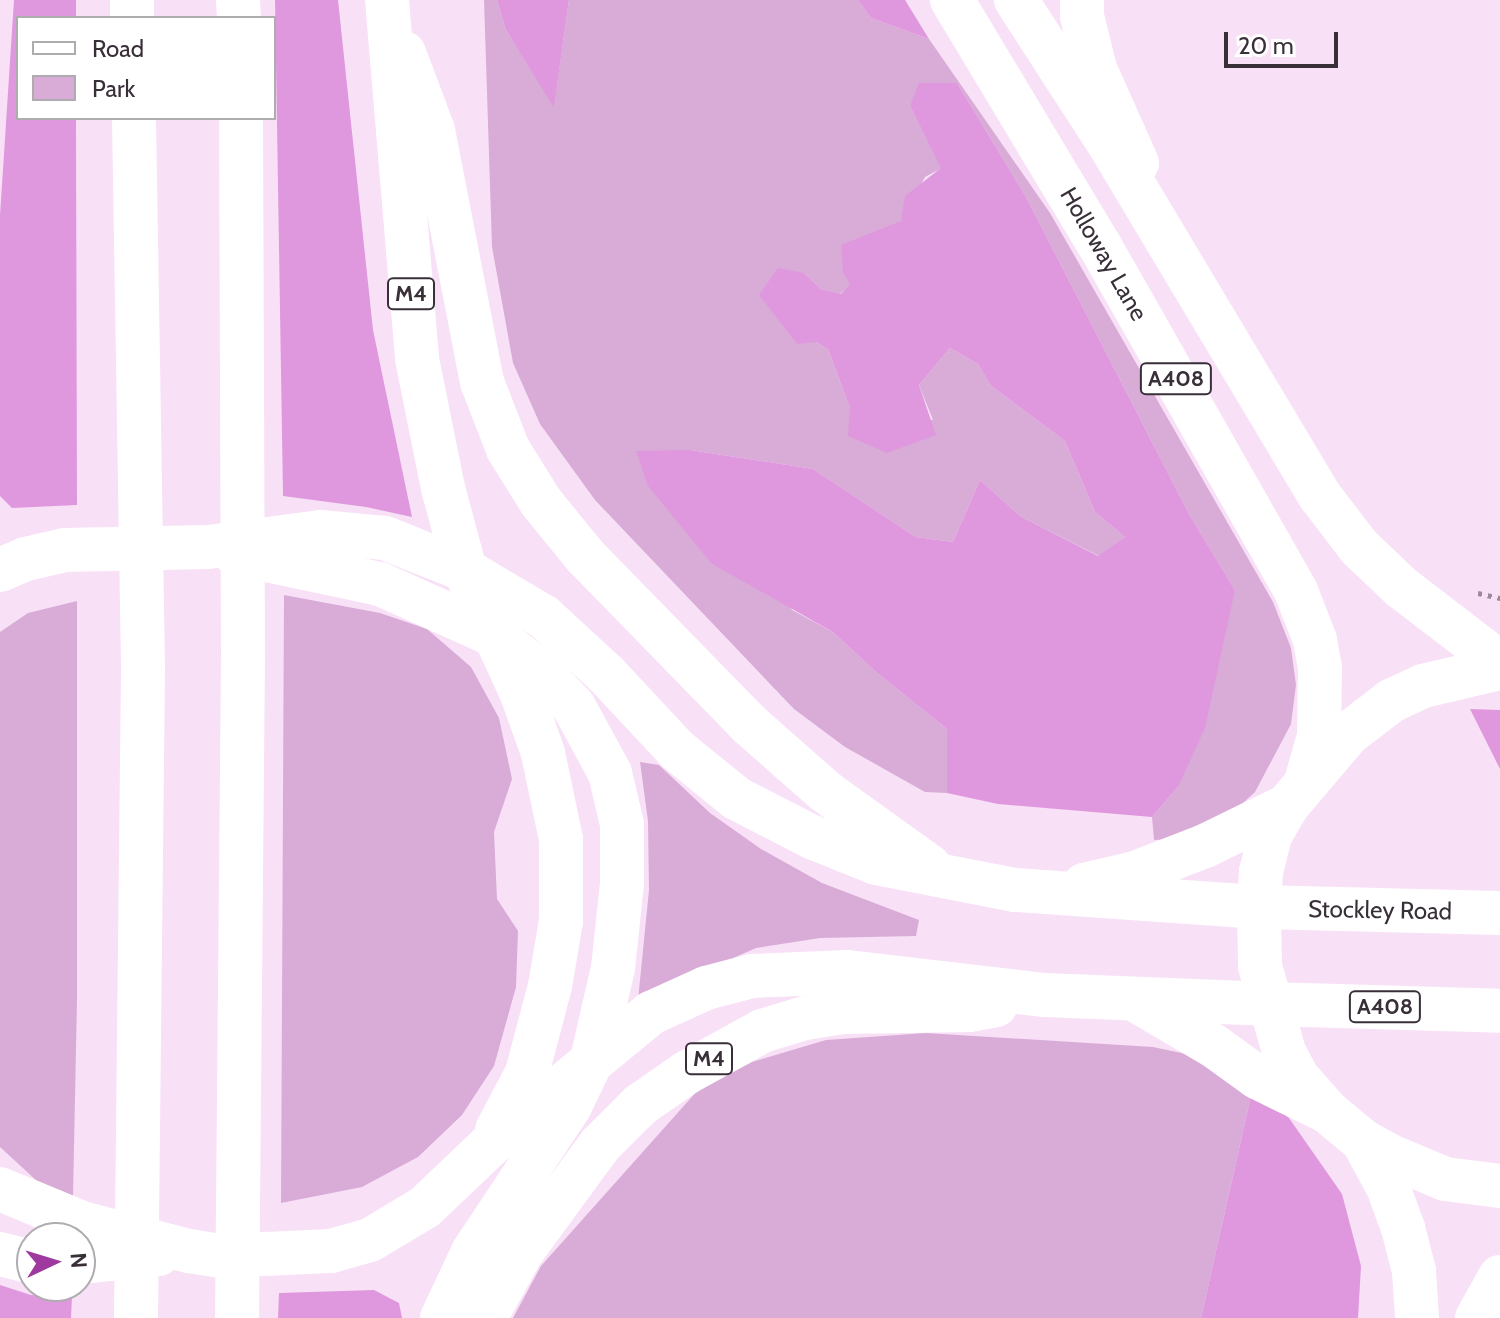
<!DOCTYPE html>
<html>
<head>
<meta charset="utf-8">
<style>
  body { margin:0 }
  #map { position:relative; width:1500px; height:1318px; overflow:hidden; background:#f8e0f7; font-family:Cabin,sans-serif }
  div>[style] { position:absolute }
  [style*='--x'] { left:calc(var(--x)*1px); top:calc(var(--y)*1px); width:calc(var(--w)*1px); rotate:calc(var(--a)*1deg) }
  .green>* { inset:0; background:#d8acd7 }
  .forest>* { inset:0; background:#df98de }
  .path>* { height:5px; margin-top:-2.5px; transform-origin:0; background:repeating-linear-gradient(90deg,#9a8a9a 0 4px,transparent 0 10px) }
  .minor>* { height:44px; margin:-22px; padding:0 22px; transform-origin:22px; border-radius:22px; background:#fff }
  .major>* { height:44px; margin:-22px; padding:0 22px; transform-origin:22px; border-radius:22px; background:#fff }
  .highway>* { height:44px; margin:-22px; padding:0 22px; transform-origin:22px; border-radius:22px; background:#fff }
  span { translate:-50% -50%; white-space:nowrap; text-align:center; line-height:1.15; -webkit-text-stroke:8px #fff; paint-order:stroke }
  .shield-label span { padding:2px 6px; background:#fff; border:2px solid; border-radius:6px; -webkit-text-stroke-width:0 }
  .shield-label { font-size:22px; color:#382f38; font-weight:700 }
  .street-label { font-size:24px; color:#382f38 }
  .legend { position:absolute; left:16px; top:16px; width:260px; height:104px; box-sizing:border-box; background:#fff; border:2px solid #afacaf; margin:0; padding:10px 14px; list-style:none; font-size:24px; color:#382f38 }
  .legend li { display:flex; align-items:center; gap:16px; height:40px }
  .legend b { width:40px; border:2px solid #afacaf }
  .north { position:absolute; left:16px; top:1222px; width:80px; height:80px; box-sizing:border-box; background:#fff; border:2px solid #afacaf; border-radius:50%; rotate:86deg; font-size:22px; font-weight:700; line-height:32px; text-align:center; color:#382f38 }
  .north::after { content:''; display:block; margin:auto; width:28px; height:36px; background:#9e3a9f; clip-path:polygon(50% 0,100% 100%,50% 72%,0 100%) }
  .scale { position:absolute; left:1224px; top:32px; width:114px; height:36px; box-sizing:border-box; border:4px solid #382f38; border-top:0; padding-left:10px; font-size:24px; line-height:28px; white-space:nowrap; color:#382f38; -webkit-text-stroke:6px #fff; paint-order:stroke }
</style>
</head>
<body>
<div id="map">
  <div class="green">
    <i style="clip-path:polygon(484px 0,497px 0,505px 28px,554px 106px,569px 0,858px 0,871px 18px,929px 39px,1050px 213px,1273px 602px,1291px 648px,1296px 685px,1291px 724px,1255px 792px,1233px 812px,1176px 839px,1154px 840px,1152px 817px,1178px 787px,1235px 590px,1189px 514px,1025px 195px,957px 83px,910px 106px,942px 168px,925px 177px,901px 221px,843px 273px,851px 284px,840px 294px,821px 289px,804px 273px,816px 342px,828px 349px,850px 408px,933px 420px,919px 385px,950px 348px,978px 364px,990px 385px,1065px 441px,1095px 512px,1125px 537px,1099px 556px,1020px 516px,980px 480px,953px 542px,916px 537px,813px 469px,690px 450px,792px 610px,833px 632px,876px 672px,947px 729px,947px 793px,925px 792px,845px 747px,794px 709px,595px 500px,540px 424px,513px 363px,492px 247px)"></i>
    <i style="clip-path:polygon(284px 595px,380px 613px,427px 629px,471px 667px,499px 718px,512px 779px,494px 832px,497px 899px,518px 931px,516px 987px,494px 1066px,462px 1115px,418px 1157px,362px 1187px,281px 1203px)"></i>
    <i style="clip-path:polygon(77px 601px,77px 1000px,73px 1196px,37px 1181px,0 1147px,0 632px,28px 613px)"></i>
    <i style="clip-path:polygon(640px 762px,659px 765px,710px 813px,761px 849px,822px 883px,919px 920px,916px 936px,820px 938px,756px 948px,638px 1000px,649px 890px,648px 821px)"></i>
    <i style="clip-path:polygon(926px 1033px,1153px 1047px,1205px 1058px,1253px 1087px,1201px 1318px,513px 1318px,541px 1266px,698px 1090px,752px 1062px,826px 1040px)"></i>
  </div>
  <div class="forest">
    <i style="clip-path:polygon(14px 0,76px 0,76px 18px,18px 18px,18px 118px,76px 118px,77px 505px,12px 508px,0 496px,0 215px)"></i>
    <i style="clip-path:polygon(275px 0,338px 0,373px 330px,412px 517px,366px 507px,283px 496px)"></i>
    <i style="clip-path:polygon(497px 0,569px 0,554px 108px,505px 28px)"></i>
    <i style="clip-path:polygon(858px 0,905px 0,929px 39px,871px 18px)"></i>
    <i style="clip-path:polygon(919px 83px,957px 83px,1025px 195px,1189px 514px,1235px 590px,1205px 728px,1178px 787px,1152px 817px,998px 804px,947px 793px,947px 729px,876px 672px,833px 632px,712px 564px,648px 486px,636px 451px,690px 450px,813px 469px,916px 537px,953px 542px,980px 480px,1020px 516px,1098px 556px,1125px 537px,1095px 512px,1065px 441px,990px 385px,978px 364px,950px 348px,919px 385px,936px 435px,887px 453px,848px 436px,850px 408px,828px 349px,816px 342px,797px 344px,759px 295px,778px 268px,804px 273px,821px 289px,841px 294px,850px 284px,843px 273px,841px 245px,901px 221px,905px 196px,941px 168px,910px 106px)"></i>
    <i style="clip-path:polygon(1470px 709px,1500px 710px,1500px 769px)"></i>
    <i style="clip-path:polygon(1253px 1087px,1289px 1118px,1342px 1194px,1361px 1266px,1358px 1318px,1201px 1318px)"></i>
    <i style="clip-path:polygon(0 1285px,31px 1295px,72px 1297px,71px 1318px,0 1318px)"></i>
    <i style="clip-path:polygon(374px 1290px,399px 1303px,402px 1318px,278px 1318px,279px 1293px)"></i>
  </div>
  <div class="path">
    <i style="--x:1478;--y:593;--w:23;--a:13"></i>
  </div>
  <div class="minor">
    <i style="--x:1082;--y:0;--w:16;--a:90"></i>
    <i style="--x:1082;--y:16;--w:55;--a:76.2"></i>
    <i style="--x:1095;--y:69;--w:103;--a:65.9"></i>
    <i style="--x:1363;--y:1141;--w:52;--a:61.5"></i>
    <i style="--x:1388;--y:1187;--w:44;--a:69.9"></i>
    <i style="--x:1403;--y:1228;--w:44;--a:75.7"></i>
    <i style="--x:1414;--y:1271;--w:47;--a:86.3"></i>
    <i style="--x:1477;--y:1318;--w:47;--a:-60.7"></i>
  </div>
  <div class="major">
    <i style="--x:952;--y:0;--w:287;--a:59"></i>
    <i style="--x:1100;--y:246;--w:397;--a:60.4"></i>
    <i style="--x:1296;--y:591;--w:53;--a:68.8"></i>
    <i style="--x:1315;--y:640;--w:27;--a:80"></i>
    <i style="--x:1320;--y:667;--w:69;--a:90.8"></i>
    <i style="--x:1319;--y:736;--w:48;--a:105.8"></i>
    <i style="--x:1016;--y:0;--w:169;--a:57.1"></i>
    <i style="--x:1108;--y:142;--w:413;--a:59.1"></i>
    <i style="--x:1320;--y:496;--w:64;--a:52.6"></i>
    <i style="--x:1359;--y:547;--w:58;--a:43.6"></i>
    <i style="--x:1401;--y:587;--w:125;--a:37.5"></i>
    <i style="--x:1500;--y:668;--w:79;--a:166.8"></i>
    <i style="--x:1423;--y:686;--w:35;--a:155"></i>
    <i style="--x:1391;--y:701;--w:54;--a:142.5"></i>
    <i style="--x:1348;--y:734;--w:94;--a:130.3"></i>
    <i style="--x:1287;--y:806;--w:34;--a:120"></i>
    <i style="--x:1270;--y:836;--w:36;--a:104"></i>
    <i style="--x:1261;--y:871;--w:36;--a:93"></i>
    <i style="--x:1259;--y:907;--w:59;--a:89"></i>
    <i style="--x:1260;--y:966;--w:89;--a:74.4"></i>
    <i style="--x:1284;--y:1052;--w:30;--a:62"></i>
    <i style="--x:1298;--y:1078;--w:45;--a:48.6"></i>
    <i style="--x:1328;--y:1112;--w:45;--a:39.6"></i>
    <i style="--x:1363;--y:1141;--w:29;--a:29"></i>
    <i style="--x:1388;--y:1155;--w:62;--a:22.8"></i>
    <i style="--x:1445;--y:1179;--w:55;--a:7.3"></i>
    <i style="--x:1259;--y:907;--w:241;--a:1.4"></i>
    <i style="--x:1270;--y:1004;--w:230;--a:1.7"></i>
  </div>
  <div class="highway">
    <i style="--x:132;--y:0;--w:18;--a:90"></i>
    <i style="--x:238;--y:0;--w:18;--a:87"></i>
    <i style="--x:387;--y:0;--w:360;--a:85.2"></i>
    <i style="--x:417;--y:359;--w:132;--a:78.6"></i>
    <i style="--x:443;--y:488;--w:85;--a:75"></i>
    <i style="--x:465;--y:570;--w:136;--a:65.3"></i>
    <i style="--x:522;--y:694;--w:63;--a:70.4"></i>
    <i style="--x:543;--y:753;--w:88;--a:78.2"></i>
    <i style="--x:561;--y:839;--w:82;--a:90"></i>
    <i style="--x:561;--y:921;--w:66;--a:99.6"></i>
    <i style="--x:550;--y:986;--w:90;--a:104.8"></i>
    <i style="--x:527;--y:1073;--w:64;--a:117.8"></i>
    <i style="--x:404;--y:53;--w:82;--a:69.4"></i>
    <i style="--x:433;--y:130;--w:257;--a:79"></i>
    <i style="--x:482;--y:382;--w:72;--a:68.8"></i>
    <i style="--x:508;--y:449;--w:62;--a:58.1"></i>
    <i style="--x:541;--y:502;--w:70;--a:50.8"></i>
    <i style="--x:585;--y:556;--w:236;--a:45.7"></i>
    <i style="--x:750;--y:725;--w:101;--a:41.4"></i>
    <i style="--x:826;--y:792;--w:127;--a:35.7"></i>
    <i style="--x:134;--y:118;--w:551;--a:89.06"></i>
    <i style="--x:143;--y:669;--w:649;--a:90.62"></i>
    <i style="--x:234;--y:553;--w:149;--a:12"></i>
    <i style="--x:380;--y:584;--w:123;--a:24.1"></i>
    <i style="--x:492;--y:634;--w:62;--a:37.8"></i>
    <i style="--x:541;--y:672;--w:48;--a:46.7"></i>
    <i style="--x:574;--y:707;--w:75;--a:61.4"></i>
    <i style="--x:610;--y:773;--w:52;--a:76.8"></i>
    <i style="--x:622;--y:824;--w:59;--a:90"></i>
    <i style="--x:622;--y:883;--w:85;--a:96"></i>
    <i style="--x:613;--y:968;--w:94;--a:102.9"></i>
    <i style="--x:592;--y:1060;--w:51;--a:115.6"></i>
    <i style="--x:570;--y:1106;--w:175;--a:123.6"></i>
    <i style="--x:473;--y:1252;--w:73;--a:115.2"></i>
    <i style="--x:0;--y:570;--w:28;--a:-23"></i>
    <i style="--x:26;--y:559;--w:40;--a:-13"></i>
    <i style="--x:65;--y:550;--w:143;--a:-1.2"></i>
    <i style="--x:208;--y:547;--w:113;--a:-7.6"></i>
    <i style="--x:320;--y:532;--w:65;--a:5.3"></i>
    <i style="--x:385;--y:538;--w:86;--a:21.8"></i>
    <i style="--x:465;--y:570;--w:92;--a:30.7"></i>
    <i style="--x:544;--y:617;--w:84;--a:42.6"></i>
    <i style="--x:606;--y:674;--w:104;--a:46.9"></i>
    <i style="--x:677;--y:750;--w:76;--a:39.1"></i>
    <i style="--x:736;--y:798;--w:85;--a:27.2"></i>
    <i style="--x:812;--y:837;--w:69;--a:22.1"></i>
    <i style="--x:876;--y:863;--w:142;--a:11"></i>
    <i style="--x:1015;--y:890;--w:245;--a:4"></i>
    <i style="--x:1084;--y:885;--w:52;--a:-13.2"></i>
    <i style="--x:1135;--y:873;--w:75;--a:-21.1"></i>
    <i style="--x:1205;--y:846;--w:91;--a:-26"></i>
    <i style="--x:1139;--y:1002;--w:87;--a:30.4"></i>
    <i style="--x:1214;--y:1046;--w:53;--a:35.8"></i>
    <i style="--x:1257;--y:1077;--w:79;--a:26.2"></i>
    <i style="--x:0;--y:1189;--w:89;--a:22.5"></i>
    <i style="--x:82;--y:1223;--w:111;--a:14.7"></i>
    <i style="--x:189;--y:1251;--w:32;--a:9"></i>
    <i style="--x:221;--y:1256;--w:110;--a:-2.6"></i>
    <i style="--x:331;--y:1251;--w:41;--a:-15.8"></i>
    <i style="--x:370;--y:1240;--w:64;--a:-31"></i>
    <i style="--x:425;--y:1207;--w:88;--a:-43.6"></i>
    <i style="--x:489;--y:1146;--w:210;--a:-39.4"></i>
    <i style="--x:651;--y:1013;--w:60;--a:-24.4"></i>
    <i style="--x:706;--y:988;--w:48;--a:-14.6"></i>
    <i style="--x:752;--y:976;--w:96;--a:-2.4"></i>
    <i style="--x:848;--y:972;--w:198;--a:6.7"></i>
    <i style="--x:1045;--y:995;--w:225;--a:2.3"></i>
    <i style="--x:0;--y:1254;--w:33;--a:14"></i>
    <i style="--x:80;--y:1262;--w:79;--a:-5.8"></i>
    <i style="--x:237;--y:1318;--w:659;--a:-89.48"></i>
    <i style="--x:243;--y:659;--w:541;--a:-90.21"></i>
    <i style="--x:485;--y:1318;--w:74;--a:-61"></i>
    <i style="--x:521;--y:1253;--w:134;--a:-53.8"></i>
    <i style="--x:600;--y:1145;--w:57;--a:-45"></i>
    <i style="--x:640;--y:1105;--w:56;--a:-34.8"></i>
    <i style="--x:686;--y:1073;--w:87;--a:-28.9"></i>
    <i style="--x:762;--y:1031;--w:45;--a:-16.8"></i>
    <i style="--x:805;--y:1018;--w:38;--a:-9"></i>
    <i style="--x:843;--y:1012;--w:126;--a:-0.9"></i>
    <i style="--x:969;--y:1010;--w:27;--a:-10"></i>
  </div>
  <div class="shield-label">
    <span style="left:411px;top:294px">M4</span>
    <span style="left:1176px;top:379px">A408</span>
    <span style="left:1385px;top:1007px">A408</span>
    <span style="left:709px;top:1059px">M4</span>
  </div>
  <div class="street-label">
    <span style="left:1104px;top:254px;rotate:60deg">Holloway Lane</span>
    <span style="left:1380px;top:910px;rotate:1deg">Stockley Road</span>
  </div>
  <ul class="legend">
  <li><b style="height:10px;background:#fff"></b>Road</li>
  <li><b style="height:22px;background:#d8acd7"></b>Park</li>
  </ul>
  <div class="north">N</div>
  <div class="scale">20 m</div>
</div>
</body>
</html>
